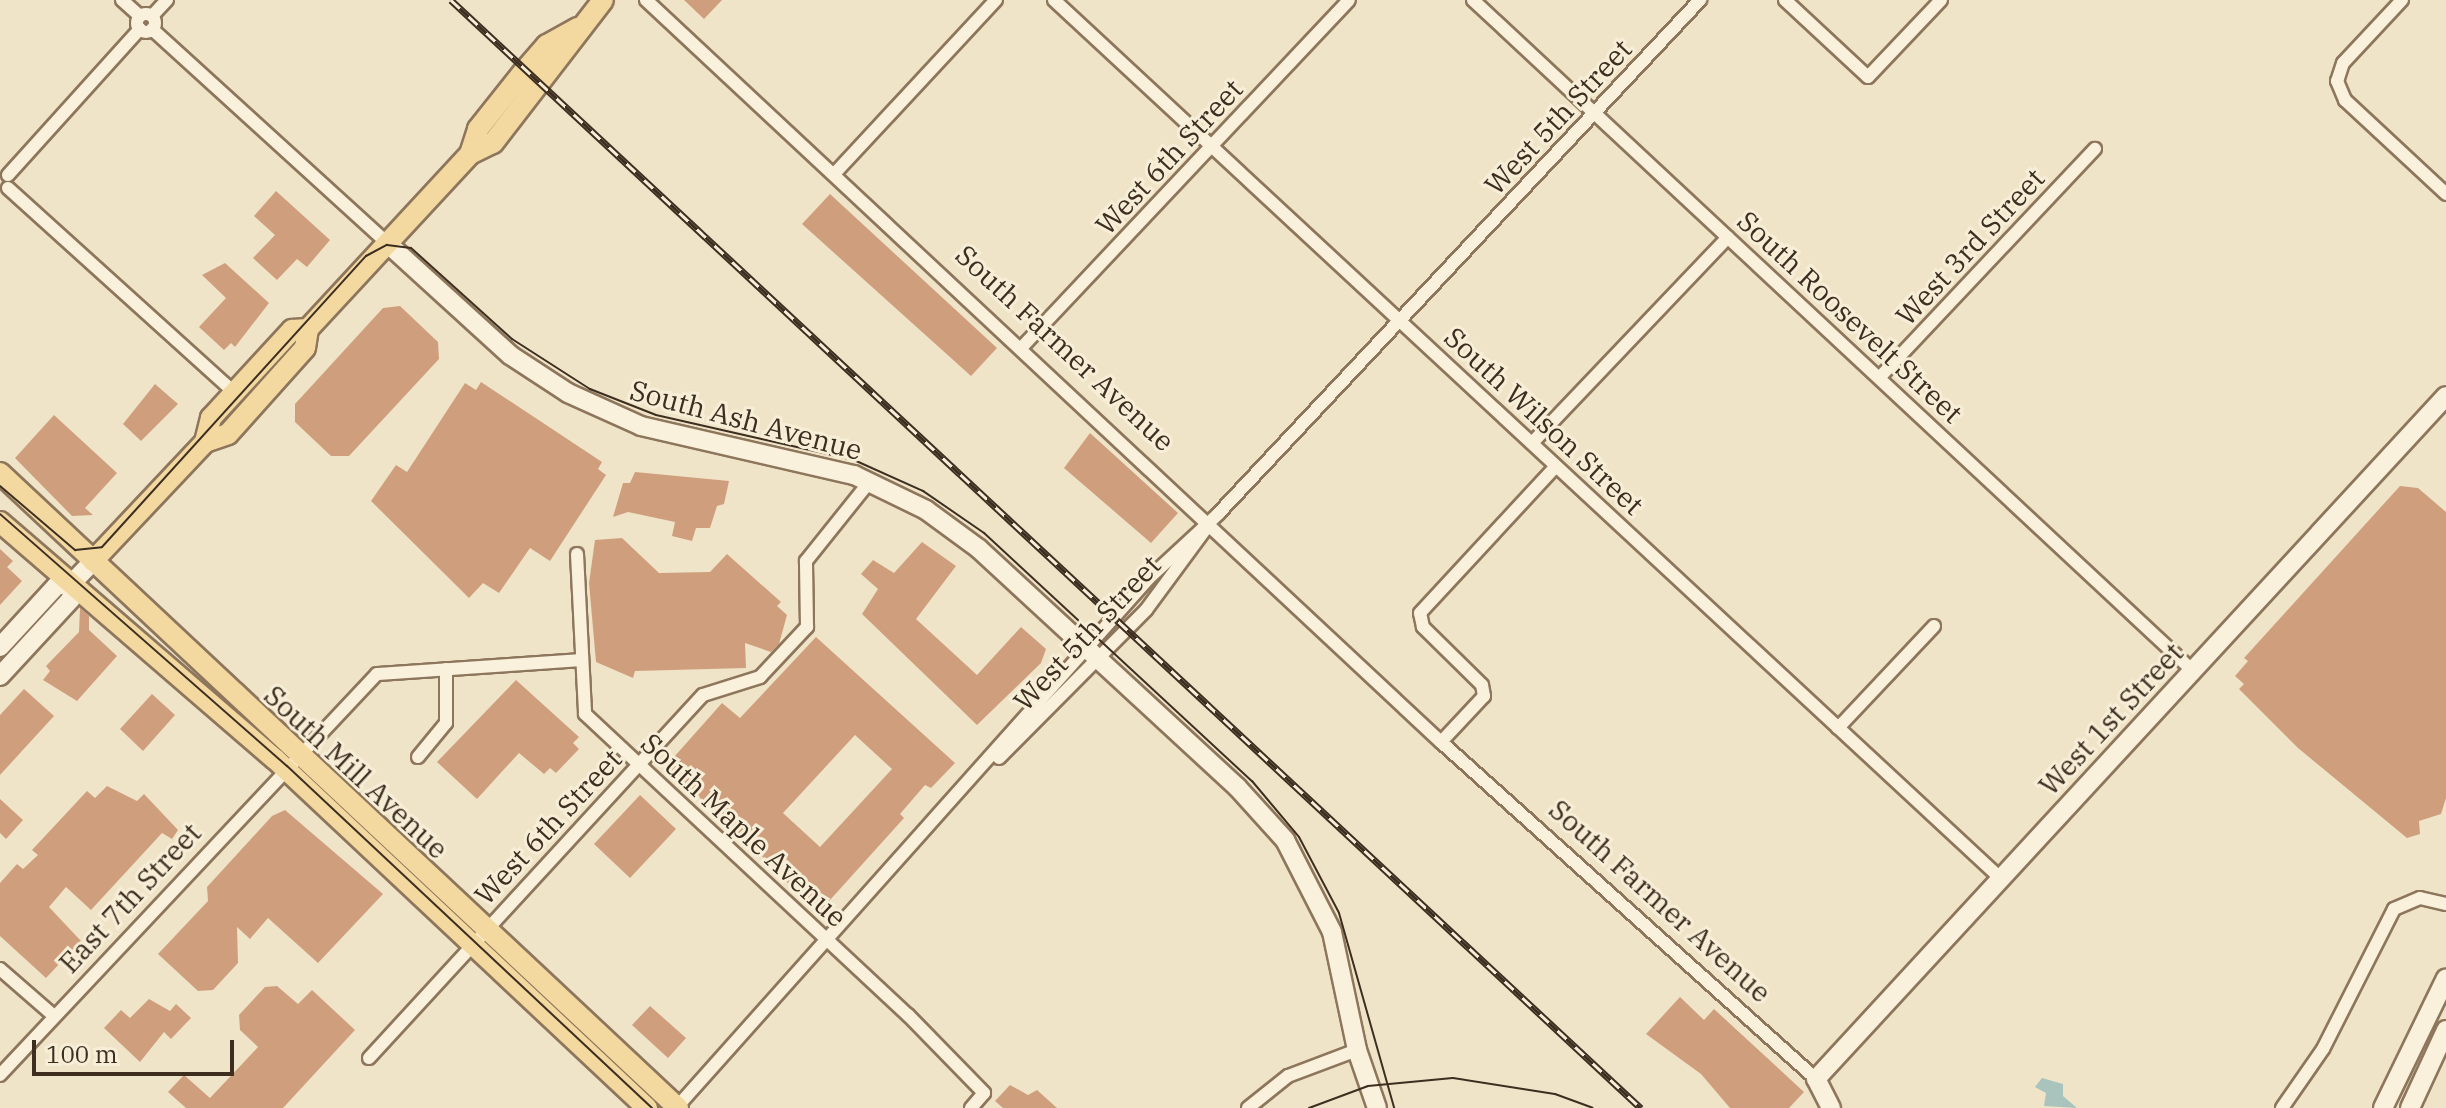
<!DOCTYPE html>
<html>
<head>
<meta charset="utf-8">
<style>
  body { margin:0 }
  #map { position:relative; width:2446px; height:1108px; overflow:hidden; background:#f0e4c8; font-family:"IBM Plex Serif",serif }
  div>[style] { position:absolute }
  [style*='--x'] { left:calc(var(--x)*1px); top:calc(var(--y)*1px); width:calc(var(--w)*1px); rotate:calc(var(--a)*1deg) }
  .water>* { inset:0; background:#a9c4bc }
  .building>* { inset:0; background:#cf9f7d }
  .roads { filter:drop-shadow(2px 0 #8d765c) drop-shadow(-2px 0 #8d765c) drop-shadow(0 2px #8d765c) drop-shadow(0 -2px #8d765c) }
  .street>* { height:12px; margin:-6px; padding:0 6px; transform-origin:6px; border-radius:6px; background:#faf1dc }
  .street>.ring { margin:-6px; padding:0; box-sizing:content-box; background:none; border:12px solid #faf1dc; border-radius:50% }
  .secondary>* { height:18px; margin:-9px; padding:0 9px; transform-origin:9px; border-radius:9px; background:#faf1dc }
  .primary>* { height:20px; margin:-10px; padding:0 10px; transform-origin:10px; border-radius:10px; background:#f3d9a0 }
  .tram>* { height:2px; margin:-1px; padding:0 1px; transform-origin:1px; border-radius:1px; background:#3d2e20 }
  .rail>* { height:7px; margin-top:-3.5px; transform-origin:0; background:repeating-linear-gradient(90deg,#f7eed8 0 12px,#3d2e20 0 24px); box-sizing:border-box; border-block:2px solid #3d2e20 }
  span { translate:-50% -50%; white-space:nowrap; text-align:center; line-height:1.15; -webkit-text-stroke:6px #f7eed8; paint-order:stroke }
  .street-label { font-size:28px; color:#3d2e20 }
  .scale { position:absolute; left:32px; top:1040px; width:202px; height:36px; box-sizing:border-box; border:4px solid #3d2e20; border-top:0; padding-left:10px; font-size:24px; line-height:28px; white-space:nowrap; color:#3d2e20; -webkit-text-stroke:6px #f7eed8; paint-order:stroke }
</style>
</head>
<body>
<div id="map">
  <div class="water">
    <i style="clip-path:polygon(2042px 1078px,2063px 1084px,2063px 1096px,2077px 1108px,2044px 1106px,2046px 1093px,2035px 1087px)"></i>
  </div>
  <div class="building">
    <i style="clip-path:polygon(684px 0,722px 0,704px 19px)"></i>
    <i style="clip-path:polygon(276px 191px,330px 240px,307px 267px,297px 259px,277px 280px,253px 258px,275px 235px,254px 216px)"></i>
    <i style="clip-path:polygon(830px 194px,997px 348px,971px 376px,802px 224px)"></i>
    <i style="clip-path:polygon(225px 263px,269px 303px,235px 347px,231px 343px,224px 350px,199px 327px,226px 298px,202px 275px)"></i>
    <i style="clip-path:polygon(400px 306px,438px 342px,439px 359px,349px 456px,331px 456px,295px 422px,295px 404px,383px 308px)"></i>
    <i style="clip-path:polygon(481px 382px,602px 462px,598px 469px,606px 475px,550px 561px,530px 548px,499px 593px,483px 583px,469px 598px,371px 501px,396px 465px,407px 472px,465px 383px,476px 390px)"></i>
    <i style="clip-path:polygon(155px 384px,178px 404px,141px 441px,123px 424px)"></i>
    <i style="clip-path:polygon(54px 415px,117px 473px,85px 508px,93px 515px,72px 516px,15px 458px)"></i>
    <i style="clip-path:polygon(1090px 433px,1178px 513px,1151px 543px,1064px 468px)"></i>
    <i style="clip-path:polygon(635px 472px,729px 481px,724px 504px,717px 506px,710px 528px,696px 528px,692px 541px,672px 536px,675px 522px,628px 512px,613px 517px,623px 483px,630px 483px)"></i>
    <i style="clip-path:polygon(2400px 486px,2418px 488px,2446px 512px,2446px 798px,2441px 814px,2419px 821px,2420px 834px,2407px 838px,2298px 748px,2239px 689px,2244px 684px,2235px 676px,2248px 661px,2244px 658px)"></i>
    <i style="clip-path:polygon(622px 538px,659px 573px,710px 572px,727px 554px,781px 602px,777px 606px,787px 615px,779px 644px,771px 652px,745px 643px,746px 668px,635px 671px,633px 678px,596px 662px,589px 583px,595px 540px)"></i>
    <i style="clip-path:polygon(922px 542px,956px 566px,916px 619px,977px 675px,1021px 627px,1046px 649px,1041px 663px,977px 725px,862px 614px,878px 589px,861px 574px,873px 560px,894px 573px)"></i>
    <i style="clip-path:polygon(0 549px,13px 561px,7px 567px,22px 581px,0 605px)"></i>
    <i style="clip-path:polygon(80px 608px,89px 616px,89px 630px,117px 656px,77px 701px,43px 680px,50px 671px,46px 666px,79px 632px)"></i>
    <i style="clip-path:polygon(evenodd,816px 637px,955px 763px,931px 788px,925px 785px,900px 814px,904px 818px,821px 910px,782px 878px,788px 871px,773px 855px,766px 860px,666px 766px,722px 703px,740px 718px,816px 637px,855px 735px,892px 769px,820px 847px,783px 813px,855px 735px)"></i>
    <i style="clip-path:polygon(516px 680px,579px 737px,573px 743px,579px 749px,556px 773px,550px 768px,544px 774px,519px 753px,477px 799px,437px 762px)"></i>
    <i style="clip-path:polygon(24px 689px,54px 716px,0 775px,0 715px)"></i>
    <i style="clip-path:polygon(152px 694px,175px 715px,143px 751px,120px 729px)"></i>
    <i style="clip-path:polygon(107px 786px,137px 801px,144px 794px,178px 830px,172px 839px,162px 833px,91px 910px,66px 887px,49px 907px,81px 941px,46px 978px,0 936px,0 883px,17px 864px,23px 869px,38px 855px,32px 850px,87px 791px,95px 798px)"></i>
    <i style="clip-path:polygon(640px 795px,676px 829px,630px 878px,594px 844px)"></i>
    <i style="clip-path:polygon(0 799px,23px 820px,6px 839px,0 833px)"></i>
    <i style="clip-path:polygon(285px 810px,383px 894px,318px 963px,268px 918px,250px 939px,237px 927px,238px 963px,213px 990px,198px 991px,158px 954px,208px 901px,207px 887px,272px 816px)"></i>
    <i style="clip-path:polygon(277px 986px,298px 1004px,312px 990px,355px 1030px,283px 1108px,186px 1108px,168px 1092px,184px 1075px,210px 1098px,258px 1047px,240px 1030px,239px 1015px,265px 987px)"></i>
    <i style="clip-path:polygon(1680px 997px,1704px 1020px,1714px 1009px,1804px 1092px,1789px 1108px,1730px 1108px,1701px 1074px,1646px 1034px)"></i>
    <i style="clip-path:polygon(149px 999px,170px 1011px,176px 1004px,191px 1018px,171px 1039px,164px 1032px,140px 1062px,104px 1028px,121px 1010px,130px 1018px)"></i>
    <i style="clip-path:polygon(650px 1006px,686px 1038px,668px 1058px,632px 1025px)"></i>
    <i style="clip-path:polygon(1010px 1085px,1028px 1095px,1037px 1090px,1057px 1108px,1003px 1108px,995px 1101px)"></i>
  </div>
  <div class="roads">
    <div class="street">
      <i style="--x:122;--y:0;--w:24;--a:42"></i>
      <i style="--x:646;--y:0;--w:1087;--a:43.03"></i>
      <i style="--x:1441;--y:742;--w:504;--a:41.94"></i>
      <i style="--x:1054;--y:0;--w:1291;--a:42.86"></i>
      <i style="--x:1473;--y:0;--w:984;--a:42.98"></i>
      <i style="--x:1785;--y:0;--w:113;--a:42.9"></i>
      <i style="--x:1868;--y:77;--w:106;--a:-46.5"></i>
      <i style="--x:2402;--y:0;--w:86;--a:133.1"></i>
      <i style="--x:2343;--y:63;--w:19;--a:108"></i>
      <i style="--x:2337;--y:81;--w:21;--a:67"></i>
      <i style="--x:2345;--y:100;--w:138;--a:42.9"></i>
      <i class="ring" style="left:137px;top:14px;width:6px;height:6px"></i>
      <i style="--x:152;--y:16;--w:22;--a:-47"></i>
      <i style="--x:152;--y:29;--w:318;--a:42.3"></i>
      <i style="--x:836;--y:172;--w:235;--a:-47.1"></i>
      <i style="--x:8;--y:175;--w:197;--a:-47.9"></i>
      <i style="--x:8;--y:188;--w:306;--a:42.1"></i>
      <i style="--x:1023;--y:346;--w:475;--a:-46.7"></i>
      <i style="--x:1879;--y:378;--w:315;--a:-46.7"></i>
      <i style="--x:1532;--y:443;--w:284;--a:-46.4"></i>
      <i style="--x:577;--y:554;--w:160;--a:87.1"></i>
      <i style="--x:585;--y:714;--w:442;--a:43"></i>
      <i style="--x:908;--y:1015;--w:109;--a:45.7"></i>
      <i style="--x:984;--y:1093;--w:20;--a:131"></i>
      <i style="--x:1838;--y:728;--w:140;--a:-46.7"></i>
      <i style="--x:1441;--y:742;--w:63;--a:-46.9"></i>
      <i style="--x:1484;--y:696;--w:11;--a:-100"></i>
      <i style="--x:1482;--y:685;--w:83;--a:-135.5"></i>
      <i style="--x:1423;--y:627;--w:14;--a:-102"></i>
      <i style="--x:1420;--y:613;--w:200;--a:-47.2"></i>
      <i style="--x:418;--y:757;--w:44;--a:-50.5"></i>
      <i style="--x:446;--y:723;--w:54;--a:-90"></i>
      <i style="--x:999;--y:758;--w:209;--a:-45.2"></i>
      <i style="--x:1146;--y:610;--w:104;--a:-53.6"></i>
      <i style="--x:0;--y:969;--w:72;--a:41"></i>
      <i style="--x:369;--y:1058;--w:493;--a:-47.4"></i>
      <i style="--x:703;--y:695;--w:60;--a:-17.5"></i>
      <i style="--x:760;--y:677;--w:69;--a:-46.8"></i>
      <i style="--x:807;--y:627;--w:66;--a:-90.9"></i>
      <i style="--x:806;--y:561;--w:102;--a:-51.3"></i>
      <i style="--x:0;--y:1075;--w:550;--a:-46.77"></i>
      <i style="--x:377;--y:674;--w:203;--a:-3.9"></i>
      <i style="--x:677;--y:1107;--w:709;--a:-48.26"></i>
      <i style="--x:1149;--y:578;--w:94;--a:-42.8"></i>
      <i style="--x:1218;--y:514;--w:705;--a:-46.84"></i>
      <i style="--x:1248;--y:1108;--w:51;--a:-38.7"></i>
      <i style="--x:1288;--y:1076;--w:74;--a:-20.6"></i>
      <i style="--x:2282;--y:1108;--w:72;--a:-55.2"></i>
      <i style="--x:2323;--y:1049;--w:157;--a:-63.1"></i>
      <i style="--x:2394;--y:909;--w:28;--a:-23"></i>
      <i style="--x:2420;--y:898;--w:27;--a:13"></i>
    </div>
    <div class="secondary">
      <i style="--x:387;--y:243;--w:166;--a:42.3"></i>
      <i style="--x:510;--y:355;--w:69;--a:33.2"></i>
      <i style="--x:568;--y:393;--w:80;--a:24.3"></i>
      <i style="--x:641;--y:426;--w:219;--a:13"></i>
      <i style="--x:854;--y:475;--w:80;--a:25.9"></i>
      <i style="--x:926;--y:510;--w:66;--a:36.3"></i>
      <i style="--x:979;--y:549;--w:351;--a:42.7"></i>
      <i style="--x:1237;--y:787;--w:72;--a:47.8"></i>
      <i style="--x:1285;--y:840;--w:103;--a:62.9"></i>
      <i style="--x:1332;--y:932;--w:121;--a:78"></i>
      <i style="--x:1357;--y:1050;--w:61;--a:71"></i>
      <i style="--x:0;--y:647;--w:83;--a:-47.4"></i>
      <i style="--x:56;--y:586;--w:17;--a:-13"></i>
      <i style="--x:73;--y:582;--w:29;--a:-46"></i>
      <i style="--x:0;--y:676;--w:105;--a:-47.3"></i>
      <i style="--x:71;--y:599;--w:17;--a:-83"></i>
      <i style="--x:1831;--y:1108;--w:33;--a:-117"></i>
      <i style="--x:1816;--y:1079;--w:929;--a:-47.31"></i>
      <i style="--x:2383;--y:1108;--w:144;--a:-64.1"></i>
      <i style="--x:2410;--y:1108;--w:86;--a:-65.2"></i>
    </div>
    <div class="primary">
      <i style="--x:470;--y:154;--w:26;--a:-72"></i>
      <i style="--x:478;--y:129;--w:75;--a:-51.5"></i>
      <i style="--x:525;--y:70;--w:33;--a:-49"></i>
      <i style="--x:547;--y:45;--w:35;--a:-29"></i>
      <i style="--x:205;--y:442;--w:25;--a:-76"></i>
      <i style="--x:211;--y:418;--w:120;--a:-47.4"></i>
      <i style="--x:292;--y:330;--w:16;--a:-4"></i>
      <i style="--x:0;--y:473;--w:929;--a:43.12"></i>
      <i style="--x:0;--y:522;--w:363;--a:40.8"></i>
      <i style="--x:275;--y:759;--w:510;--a:43.17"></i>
      <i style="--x:93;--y:561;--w:163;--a:-46.7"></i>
      <i style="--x:205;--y:442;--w:24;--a:-19"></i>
      <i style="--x:228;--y:434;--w:115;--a:-48.2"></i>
      <i style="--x:305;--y:348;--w:19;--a:-81"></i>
      <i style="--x:308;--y:329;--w:238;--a:-47.2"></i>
      <i style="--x:470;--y:154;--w:25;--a:-26"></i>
      <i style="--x:493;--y:143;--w:180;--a:-52.4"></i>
    </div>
  </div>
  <div class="tram">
    <i style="--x:0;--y:486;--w:99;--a:40.5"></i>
    <i style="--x:75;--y:550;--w:27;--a:-6"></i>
    <i style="--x:102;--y:547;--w:393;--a:-47.8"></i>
    <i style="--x:366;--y:256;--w:24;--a:-28"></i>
    <i style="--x:387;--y:245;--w:24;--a:7"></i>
    <i style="--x:411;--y:248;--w:136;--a:42"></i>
    <i style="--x:512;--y:339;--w:93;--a:32.7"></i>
    <i style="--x:590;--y:389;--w:71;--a:21.5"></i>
    <i style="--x:656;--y:415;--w:203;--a:12.8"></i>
    <i style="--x:854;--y:460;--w:76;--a:24.2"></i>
    <i style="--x:923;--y:491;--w:74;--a:34.5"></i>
    <i style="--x:984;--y:533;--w:365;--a:42.8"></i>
    <i style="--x:1252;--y:781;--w:73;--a:50"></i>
    <i style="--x:1299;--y:837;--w:86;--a:62.2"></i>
    <i style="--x:1339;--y:913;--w:203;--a:74.2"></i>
    <i style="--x:0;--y:514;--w:382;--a:41.3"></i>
    <i style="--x:287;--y:766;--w:500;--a:43.14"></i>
    <i style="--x:1309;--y:1108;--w:63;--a:-20.4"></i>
    <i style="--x:1368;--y:1086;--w:85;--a:-5.4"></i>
    <i style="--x:1453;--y:1078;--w:103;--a:8.9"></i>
    <i style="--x:1555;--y:1094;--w:40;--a:20.2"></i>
  </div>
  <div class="rail">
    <i style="--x:451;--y:0;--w:1626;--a:42.96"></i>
  </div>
  <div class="street-label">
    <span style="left:1558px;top:117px;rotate:-47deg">West 5th Street</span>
    <span style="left:1169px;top:157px;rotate:-47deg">West 6th Street</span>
    <span style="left:1970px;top:247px;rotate:-47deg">West 3rd Street</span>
    <span style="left:1850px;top:317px;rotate:43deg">South Roosevelt Street</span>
    <span style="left:1065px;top:348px;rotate:43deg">South Farmer Avenue</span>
    <span style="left:746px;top:420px;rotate:15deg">South Ash Avenue</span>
    <span style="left:1544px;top:421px;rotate:43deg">South Wilson Street</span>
    <span style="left:1087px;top:633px;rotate:-47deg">West 5th Street</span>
    <span style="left:2111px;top:719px;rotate:-47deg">West 1st Street</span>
    <span style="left:356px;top:772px;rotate:43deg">South Mill Avenue</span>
    <span style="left:548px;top:827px;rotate:-47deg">West 6th Street</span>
    <span style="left:744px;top:830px;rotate:43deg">South Maple Avenue</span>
    <span style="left:130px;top:898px;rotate:-47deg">East 7th Street</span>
    <span style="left:1660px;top:901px;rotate:42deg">South Farmer Avenue</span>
  </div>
  <div class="scale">100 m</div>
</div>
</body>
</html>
